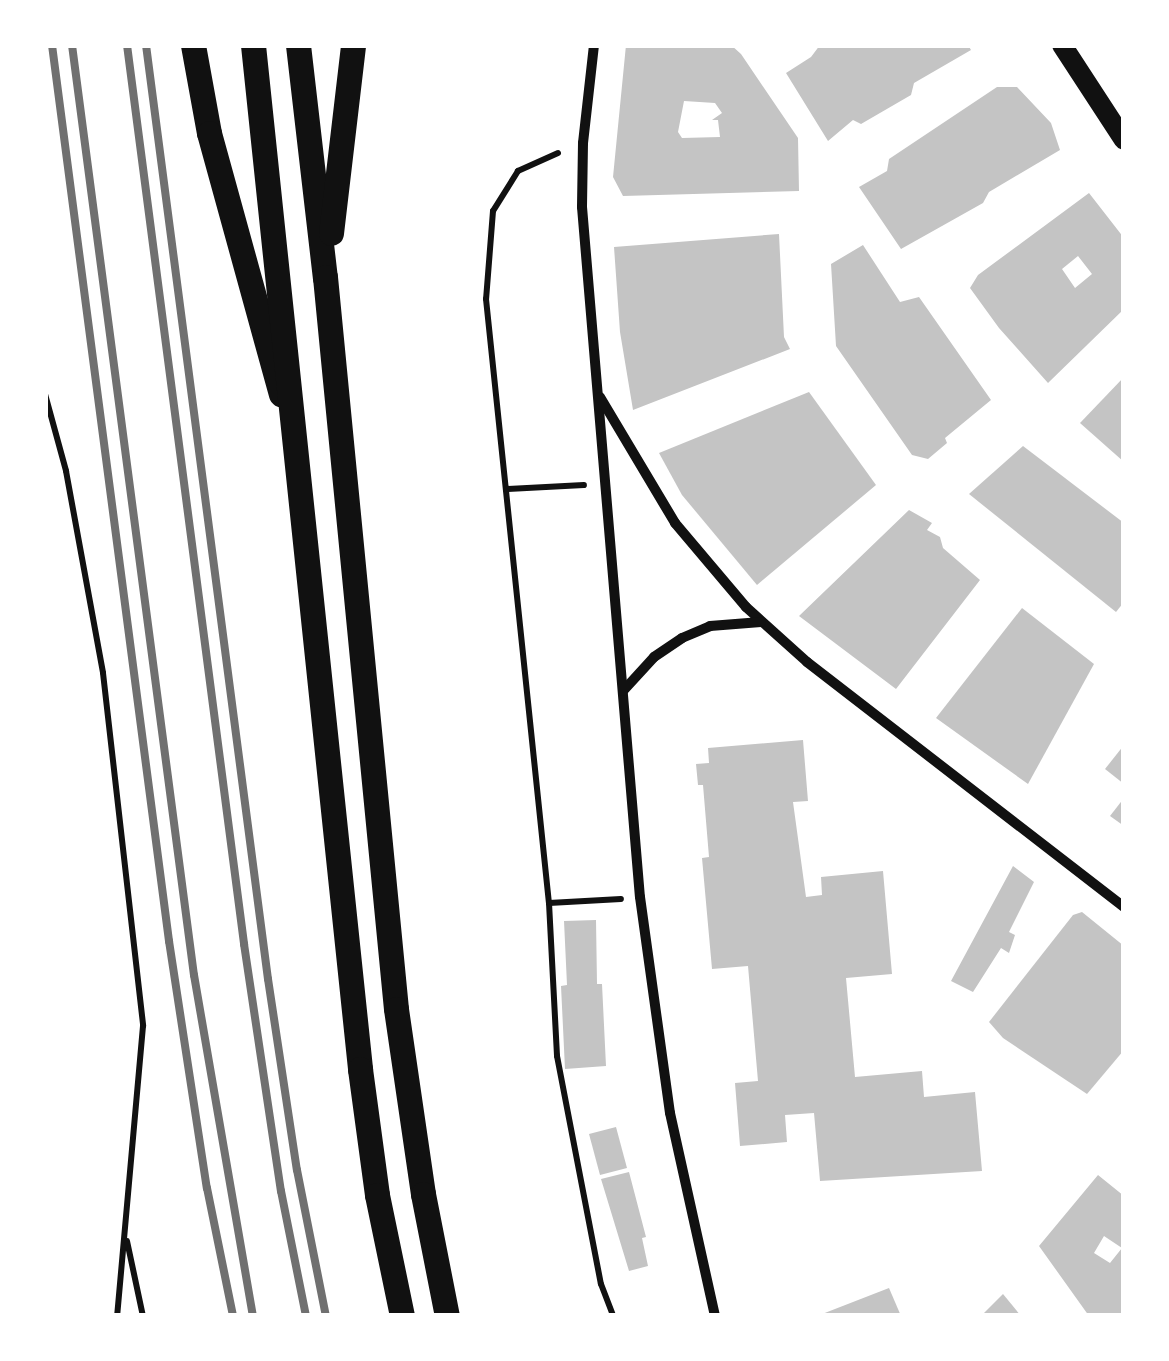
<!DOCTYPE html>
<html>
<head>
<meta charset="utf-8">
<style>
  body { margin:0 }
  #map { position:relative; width:1169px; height:1361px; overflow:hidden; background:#fff; font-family:"Public Sans",sans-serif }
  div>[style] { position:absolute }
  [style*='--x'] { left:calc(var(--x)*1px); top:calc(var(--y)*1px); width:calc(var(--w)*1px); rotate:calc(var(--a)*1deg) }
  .building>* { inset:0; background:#c4c4c4 }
  .path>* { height:6px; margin:-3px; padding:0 3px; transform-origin:3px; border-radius:3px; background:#111 }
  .minor>* { height:10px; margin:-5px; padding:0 5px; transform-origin:5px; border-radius:5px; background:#111 }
  .secondary>* { height:20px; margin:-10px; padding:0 10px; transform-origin:10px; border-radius:10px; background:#111 }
  .trunk>* { height:25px; margin:-12.5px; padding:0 12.5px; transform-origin:12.5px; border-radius:12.5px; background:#111 }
  .rail>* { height:8px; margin:-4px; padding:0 4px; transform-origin:4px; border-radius:4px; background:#707070 }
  span { translate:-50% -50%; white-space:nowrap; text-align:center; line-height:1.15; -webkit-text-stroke:9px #fff; paint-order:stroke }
  .frame { position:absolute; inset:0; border:48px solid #fff; pointer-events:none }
</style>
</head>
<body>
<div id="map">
  <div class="building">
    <i style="clip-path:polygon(evenodd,626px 45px,731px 45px,741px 54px,798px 138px,799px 191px,623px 196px,613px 177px,626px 45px,684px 101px,715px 103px,722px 113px,712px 120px,718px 120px,720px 137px,682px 138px,678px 132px,684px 101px)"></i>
    <i style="clip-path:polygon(820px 45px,968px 45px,971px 50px,914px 83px,911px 95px,861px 124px,853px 120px,828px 141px,786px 73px,811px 57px)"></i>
    <i style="clip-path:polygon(997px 87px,1017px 87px,1051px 123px,1060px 150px,989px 192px,983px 203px,901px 249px,859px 187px,887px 171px,889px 159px)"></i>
    <i style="clip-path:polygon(evenodd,1089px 193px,1124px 238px,1124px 309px,1048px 383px,999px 328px,970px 288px,978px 275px,1089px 193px,1078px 256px,1092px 274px,1075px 288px,1062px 269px,1078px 256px)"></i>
    <i style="clip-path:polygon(779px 234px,784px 337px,790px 349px,633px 410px,620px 332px,614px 247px)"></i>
    <i style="clip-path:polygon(863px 245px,900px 302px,919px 297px,991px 400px,945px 438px,947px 443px,928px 459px,912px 455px,836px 346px,831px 264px)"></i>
    <i style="clip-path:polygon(1124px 377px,1124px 462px,1080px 423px)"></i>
    <i style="clip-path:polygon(809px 392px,876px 485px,757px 585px,682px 495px,659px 453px)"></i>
    <i style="clip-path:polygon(1023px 446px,1124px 523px,1124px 602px,1116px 612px,969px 494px)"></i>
    <i style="clip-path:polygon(909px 510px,932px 523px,927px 530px,940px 537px,943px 548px,980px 580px,896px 689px,799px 616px)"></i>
    <i style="clip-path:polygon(1022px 608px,1094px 664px,1028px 784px,936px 718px)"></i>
    <i style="clip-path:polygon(803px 740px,808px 801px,793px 802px,806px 897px,822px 895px,821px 877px,883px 871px,892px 974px,846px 978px,855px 1077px,922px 1071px,924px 1097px,975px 1092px,982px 1171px,820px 1181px,814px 1113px,785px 1115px,787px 1142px,740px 1146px,735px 1083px,758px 1081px,748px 966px,712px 969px,702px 858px,709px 857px,703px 785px,698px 785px,696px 764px,709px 763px,708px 748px)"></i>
    <i style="clip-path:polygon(1124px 745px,1124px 784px,1105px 769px)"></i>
    <i style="clip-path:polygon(1124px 798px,1124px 826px,1110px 816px)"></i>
    <i style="clip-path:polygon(1013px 866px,1034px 882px,1009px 932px,1015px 935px,1009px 953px,1001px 948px,973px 992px,951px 981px)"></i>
    <i style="clip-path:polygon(1082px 912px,1124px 946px,1124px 1050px,1087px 1094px,1003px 1038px,989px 1022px,1073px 915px)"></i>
    <i style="clip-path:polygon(596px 920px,597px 984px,602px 984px,606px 1066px,565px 1069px,561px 986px,567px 985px,564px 921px)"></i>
    <i style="clip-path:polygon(616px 1127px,627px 1168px,600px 1175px,589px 1134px)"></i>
    <i style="clip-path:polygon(629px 1172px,646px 1237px,642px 1238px,648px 1266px,629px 1271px,601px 1179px)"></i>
    <i style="clip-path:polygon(evenodd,1098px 1175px,1124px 1196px,1124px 1316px,1089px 1316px,1039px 1246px,1098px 1175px,1104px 1236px,1122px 1248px,1110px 1263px,1094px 1253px,1104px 1236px)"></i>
    <i style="clip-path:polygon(889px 1288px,901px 1316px,817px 1316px)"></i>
    <i style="clip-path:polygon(1003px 1294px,1021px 1316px,981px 1316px)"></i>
  </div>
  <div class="path">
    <i style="--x:558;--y:153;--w:44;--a:155.8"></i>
    <i style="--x:518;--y:171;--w:47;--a:122"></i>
    <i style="--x:493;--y:211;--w:88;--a:94.5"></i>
    <i style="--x:486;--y:299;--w:607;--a:84.05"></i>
    <i style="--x:549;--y:903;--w:72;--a:-3.2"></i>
    <i style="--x:45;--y:394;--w:80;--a:74.7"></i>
    <i style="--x:66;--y:471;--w:205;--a:79.6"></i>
    <i style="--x:103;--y:673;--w:355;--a:83.5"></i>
    <i style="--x:143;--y:1026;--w:291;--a:95.1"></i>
    <i style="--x:506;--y:489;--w:78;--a:-2.9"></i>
    <i style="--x:549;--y:903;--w:153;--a:87"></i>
    <i style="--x:557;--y:1056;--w:232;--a:79.1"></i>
    <i style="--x:601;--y:1284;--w:34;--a:69"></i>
    <i style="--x:127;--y:1241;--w:77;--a:78"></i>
  </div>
  <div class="minor">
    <i style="--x:594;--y:45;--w:99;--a:96.4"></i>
    <i style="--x:583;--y:143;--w:64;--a:90.9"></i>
    <i style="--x:582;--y:207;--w:692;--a:85.2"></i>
    <i style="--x:640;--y:897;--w:218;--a:82.1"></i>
    <i style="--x:670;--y:1113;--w:208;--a:77.5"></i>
    <i style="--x:600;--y:397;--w:147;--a:59.2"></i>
    <i style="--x:675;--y:523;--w:110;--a:49.8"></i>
    <i style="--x:746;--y:607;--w:82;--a:42"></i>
    <i style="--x:807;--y:662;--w:401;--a:37.7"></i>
    <i style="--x:623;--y:691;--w:46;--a:-47.6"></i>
    <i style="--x:654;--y:657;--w:34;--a:-34"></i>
    <i style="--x:682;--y:638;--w:30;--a:-23"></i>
    <i style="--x:710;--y:626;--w:51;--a:-4.5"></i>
  </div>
  <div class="secondary">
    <i style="--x:1062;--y:45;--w:113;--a:56.9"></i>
  </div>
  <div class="trunk">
    <i style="--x:193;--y:45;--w:89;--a:79.7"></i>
    <i style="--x:209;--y:133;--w:271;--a:74.6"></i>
    <i style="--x:253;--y:45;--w:1030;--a:84.03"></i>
    <i style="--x:360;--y:1069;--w:127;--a:82.3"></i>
    <i style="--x:377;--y:1195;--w:124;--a:78.3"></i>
    <i style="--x:298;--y:45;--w:234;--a:83.4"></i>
    <i style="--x:325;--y:277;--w:735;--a:84.46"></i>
    <i style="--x:396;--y:1009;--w:187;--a:81.7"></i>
    <i style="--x:423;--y:1194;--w:124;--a:78.9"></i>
    <i style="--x:331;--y:233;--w:189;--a:-83.3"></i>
  </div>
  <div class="rail">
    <i style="--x:52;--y:45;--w:904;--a:82.56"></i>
    <i style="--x:169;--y:941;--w:250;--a:81.3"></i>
    <i style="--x:207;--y:1188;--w:131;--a:78.5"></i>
    <i style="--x:72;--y:45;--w:938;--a:82.53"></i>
    <i style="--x:194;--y:975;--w:346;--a:80.2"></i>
    <i style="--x:127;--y:45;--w:907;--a:82.58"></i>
    <i style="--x:244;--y:944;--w:250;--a:81.5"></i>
    <i style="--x:281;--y:1191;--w:127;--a:78.7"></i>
    <i style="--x:146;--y:45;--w:942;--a:82.56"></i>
    <i style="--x:268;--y:979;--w:193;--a:81.4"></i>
    <i style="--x:297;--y:1170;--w:149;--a:78.8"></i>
  </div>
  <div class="frame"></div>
</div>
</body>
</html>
